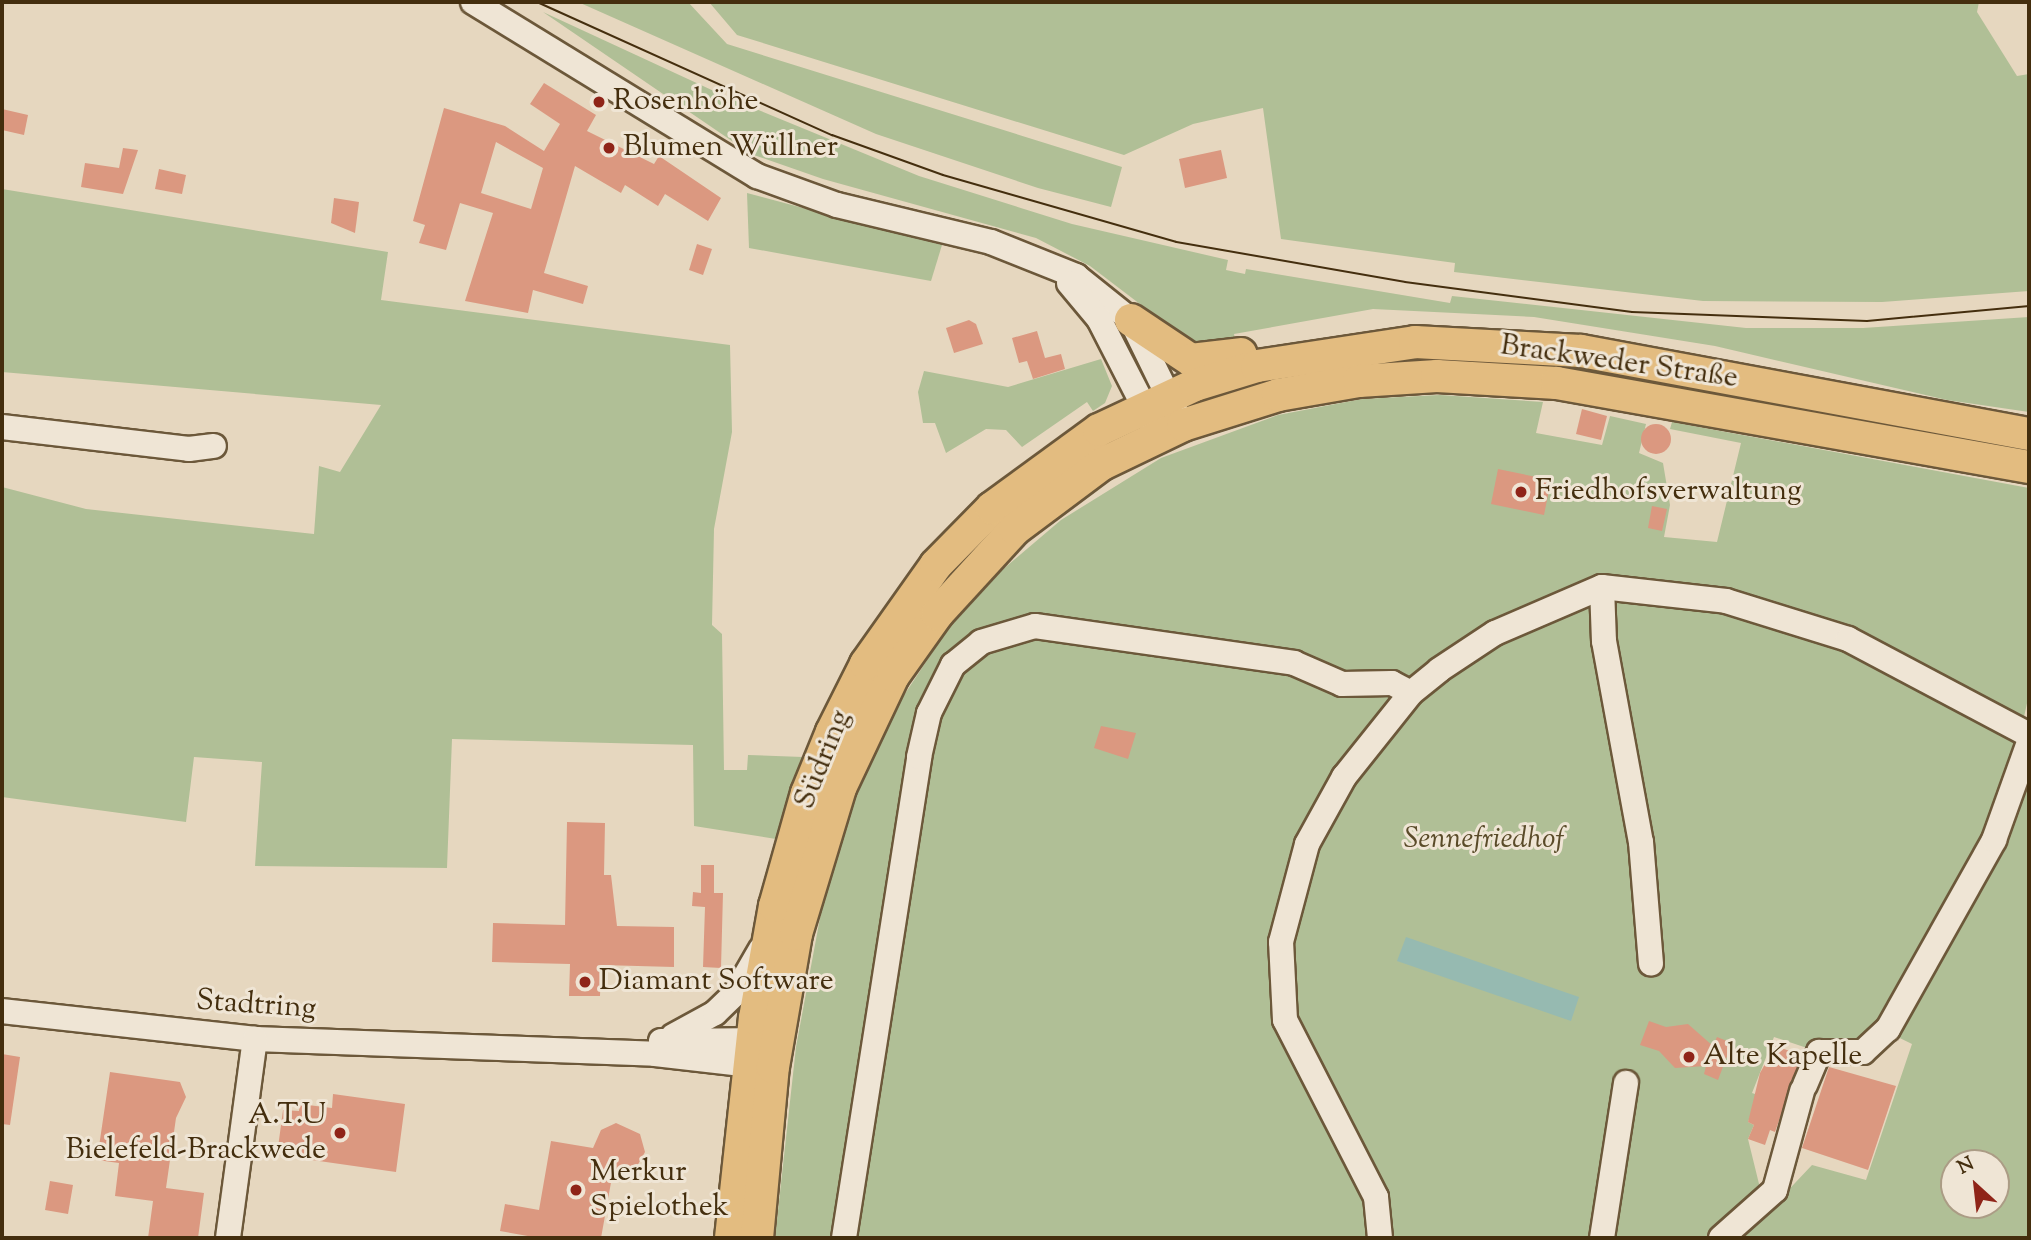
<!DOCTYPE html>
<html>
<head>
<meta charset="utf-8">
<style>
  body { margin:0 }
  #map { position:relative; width:2031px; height:1240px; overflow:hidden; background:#e6d7bf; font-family:"Sorts Mill Goudy",serif }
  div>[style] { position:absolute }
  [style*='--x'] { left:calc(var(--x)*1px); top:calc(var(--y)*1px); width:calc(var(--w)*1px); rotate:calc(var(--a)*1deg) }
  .green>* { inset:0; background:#b0bf96 }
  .water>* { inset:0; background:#96bab1 }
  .building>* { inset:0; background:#db9880 }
  .round { border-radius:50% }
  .roads { filter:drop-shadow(2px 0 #6c583a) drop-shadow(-2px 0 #6c583a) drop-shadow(0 2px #6c583a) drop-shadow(0 -2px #6c583a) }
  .minor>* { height:24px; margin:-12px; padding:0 12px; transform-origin:12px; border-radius:12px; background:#efe5d5 }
  .major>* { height:32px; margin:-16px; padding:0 16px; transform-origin:16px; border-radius:16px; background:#e3bc80 }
  .tram>* { height:2px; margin:-1px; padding:0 1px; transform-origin:1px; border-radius:1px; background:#442e0e }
  .dots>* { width:19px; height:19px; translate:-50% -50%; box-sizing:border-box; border:4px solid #efe5d5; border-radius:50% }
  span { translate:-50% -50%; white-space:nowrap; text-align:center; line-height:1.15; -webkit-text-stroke:6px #efe5d5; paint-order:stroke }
  .poi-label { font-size:30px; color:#442e0e }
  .left { translate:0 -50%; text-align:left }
  .right { translate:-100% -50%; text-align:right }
  .street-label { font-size:30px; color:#442e0e }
  .park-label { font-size:30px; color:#5a4b29; font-style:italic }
  .frame { position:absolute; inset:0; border:4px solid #442e0e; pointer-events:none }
  .north { position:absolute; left:1940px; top:1149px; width:70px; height:70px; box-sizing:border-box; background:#efe5d5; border:2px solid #ab9c85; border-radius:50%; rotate:333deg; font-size:19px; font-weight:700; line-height:28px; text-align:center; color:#442e0e }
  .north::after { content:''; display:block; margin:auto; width:24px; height:32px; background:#8f2418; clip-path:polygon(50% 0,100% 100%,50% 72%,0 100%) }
</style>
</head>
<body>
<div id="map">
  <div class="green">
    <i style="clip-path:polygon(578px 2px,688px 2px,727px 44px,1122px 167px,1111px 207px,1038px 188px,876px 134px)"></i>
    <i style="clip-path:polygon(709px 2px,1979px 2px,1977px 12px,2017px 76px,2029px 74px,2029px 291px,1882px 302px,1703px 301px,1454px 272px,1455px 263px,1281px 239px,1263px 108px,1193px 124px,1124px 155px,737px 35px)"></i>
    <i style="clip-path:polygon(543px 12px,729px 98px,919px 176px,1072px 224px,1228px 260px,1226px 270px,1245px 274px,1246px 269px,1450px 303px,1452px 296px,1746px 328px,1863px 328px,2029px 317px,2029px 412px,1947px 400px,1715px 346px,1534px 317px,1373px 309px,1234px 334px,1236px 343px,1195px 346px,1090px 266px,1036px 238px,823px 179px,751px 154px)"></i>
    <i style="clip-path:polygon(2px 189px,388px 252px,381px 300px,730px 345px,732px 432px,714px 529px,712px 625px,722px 634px,724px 770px,747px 770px,748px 755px,803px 757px,776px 839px,694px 826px,693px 745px,452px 739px,447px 868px,255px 866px,262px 762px,194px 757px,186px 822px,2px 797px,2px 487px,86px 509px,314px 534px,319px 466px,340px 472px,381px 405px,2px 372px)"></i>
    <i style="clip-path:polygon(747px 193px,942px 245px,931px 281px,749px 248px)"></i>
    <i style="clip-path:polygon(1101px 359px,1112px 386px,1105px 403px,1093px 411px,1087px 402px,1022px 447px,1006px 430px,986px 429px,946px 453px,935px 423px,923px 423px,918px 392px,924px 371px,1008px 387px)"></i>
    <i style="clip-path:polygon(evenodd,1440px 395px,1543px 402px,1536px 433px,1602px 445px,1610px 416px,1646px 424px,1639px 453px,1663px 463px,1670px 505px,1664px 537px,1717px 542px,1741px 443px,1670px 429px,1672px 422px,2029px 488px,2029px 694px,2024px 717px,2029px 721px,2029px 1238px,775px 1238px,796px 1047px,825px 891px,857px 791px,889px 718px,947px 630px,1001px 571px,1061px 520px,1161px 458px,1278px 415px,1362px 399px,1440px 395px,1873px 1025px,1912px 1044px,1866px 1180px,1812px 1165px,1778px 1201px,1761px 1192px,1748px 1139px,1754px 1125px,1748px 1122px,1758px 1095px,1752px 1093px,1774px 1037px,1810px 1049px,1871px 1038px,1873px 1025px,1440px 395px,1954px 1163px,1996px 1163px,1996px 1205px,1954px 1205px,1954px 1163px)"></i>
  </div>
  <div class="water">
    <i style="clip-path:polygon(1406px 937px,1579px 997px,1571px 1021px,1397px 961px)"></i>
  </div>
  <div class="building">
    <i style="clip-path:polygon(evenodd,544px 83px,596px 115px,587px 131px,654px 164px,659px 156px,721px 198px,708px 221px,665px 194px,658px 206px,625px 185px,621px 193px,575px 166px,544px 273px,588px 286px,583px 304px,533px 290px,528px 313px,465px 301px,493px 213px,460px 203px,446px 250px,419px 243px,425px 225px,413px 221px,444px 108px,505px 126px,544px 151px,560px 124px,530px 104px,544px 83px,496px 142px,543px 168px,531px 209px,481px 193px,496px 142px)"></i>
    <i style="clip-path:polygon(2px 109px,28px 115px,24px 135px,2px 130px)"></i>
    <i style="clip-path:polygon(123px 148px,138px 150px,123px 194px,81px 187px,85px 163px,119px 168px)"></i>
    <i style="clip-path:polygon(1221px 150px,1227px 178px,1185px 188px,1179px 159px)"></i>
    <i style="clip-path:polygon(159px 169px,186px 175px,182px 194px,155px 189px)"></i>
    <i style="clip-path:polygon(334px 198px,359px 202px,355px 233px,331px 223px)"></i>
    <i style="clip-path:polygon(697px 244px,712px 249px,703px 275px,689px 270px)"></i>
    <i style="clip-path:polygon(969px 320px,976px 324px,983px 344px,954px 353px,946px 328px)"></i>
    <i style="clip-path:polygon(1037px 331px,1045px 358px,1061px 354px,1065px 369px,1033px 379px,1027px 361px,1019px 363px,1012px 338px)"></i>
    <i style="clip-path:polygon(1582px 409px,1607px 416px,1601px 440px,1576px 434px)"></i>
    <i class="round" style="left:1641px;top:424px;width:30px;height:30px"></i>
    <i style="clip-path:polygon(1498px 469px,1551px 480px,1544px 515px,1491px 504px)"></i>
    <i style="clip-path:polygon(1652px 506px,1667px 509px,1662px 531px,1648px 528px)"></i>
    <i style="clip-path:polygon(1101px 726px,1136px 733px,1128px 759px,1094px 748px)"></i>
    <i style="clip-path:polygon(567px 822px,605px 823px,604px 875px,611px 875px,617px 926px,674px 927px,674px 967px,601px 965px,600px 996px,569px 996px,570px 964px,492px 962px,493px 923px,565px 925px)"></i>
    <i style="clip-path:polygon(701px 865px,714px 865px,714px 893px,723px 893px,721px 968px,703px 967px,705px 907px,692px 906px,693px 892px,701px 893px)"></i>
    <i style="clip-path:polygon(1649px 1021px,1666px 1027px,1688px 1024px,1713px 1046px,1717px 1037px,1732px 1043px,1718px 1080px,1704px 1074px,1706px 1066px,1675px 1068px,1659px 1051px,1640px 1045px)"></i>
    <i style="clip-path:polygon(1775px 1046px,1802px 1055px,1775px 1132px,1770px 1130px,1765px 1145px,1748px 1139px,1754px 1125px,1748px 1122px,1760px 1073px)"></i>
    <i style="clip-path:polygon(2px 1054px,20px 1057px,10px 1125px,2px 1124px)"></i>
    <i style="clip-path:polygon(1829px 1067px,1896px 1086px,1868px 1170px,1802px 1148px)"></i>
    <i style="clip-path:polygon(110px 1072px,180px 1082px,186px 1097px,176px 1118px,166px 1188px,204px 1193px,198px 1238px,148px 1238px,153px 1201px,115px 1196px,119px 1163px,97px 1160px)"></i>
    <i style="clip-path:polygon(333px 1094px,405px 1104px,396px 1172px,277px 1155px,283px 1110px,299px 1111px,300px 1104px,332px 1108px)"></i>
    <i style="clip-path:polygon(616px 1123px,640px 1134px,645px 1152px,636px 1168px,612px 1177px,601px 1238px,539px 1238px,500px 1231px,505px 1204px,539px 1210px,551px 1141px,593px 1148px,601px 1130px)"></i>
    <i style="clip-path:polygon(50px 1181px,73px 1185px,68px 1214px,45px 1210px)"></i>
  </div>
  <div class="roads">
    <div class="minor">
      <i style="--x:473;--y:2;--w:333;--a:31.5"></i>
      <i style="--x:757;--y:176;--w:85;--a:19.9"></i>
      <i style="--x:837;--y:205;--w:158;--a:13.5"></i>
      <i style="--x:991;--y:242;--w:92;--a:21.8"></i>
      <i style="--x:1076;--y:276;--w:70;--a:38.7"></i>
      <i style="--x:1131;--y:320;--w:102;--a:63.9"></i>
      <i style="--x:1069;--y:283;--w:47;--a:50.2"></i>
      <i style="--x:1099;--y:319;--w:116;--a:62.8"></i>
      <i style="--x:2;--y:427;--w:188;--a:6.7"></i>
      <i style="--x:189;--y:449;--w:25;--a:-7"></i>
      <i style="--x:1602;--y:587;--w:54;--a:87.9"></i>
      <i style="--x:1604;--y:641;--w:204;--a:79.6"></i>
      <i style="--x:1641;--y:842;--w:122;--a:85.3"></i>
      <i style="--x:2;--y:1011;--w:255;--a:6.3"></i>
      <i style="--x:255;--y:1039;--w:400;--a:2.1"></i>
      <i style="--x:655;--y:1054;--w:114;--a:6.6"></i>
      <i style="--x:673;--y:1036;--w:48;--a:-28.7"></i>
      <i style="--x:715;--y:1013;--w:28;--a:-44"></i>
      <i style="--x:735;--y:994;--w:52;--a:-60"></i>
      <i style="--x:661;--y:1041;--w:107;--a:-0.5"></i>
      <i style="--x:1805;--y:1085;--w:36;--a:-67"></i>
      <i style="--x:1819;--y:1052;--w:44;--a:0"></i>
      <i style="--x:1863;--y:1052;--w:34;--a:-43"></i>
      <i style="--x:1888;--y:1029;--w:217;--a:-60.7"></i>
      <i style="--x:1994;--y:840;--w:104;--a:-70.3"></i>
      <i style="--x:228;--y:1238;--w:201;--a:-82.3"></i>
      <i style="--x:844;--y:1238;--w:487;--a:-81.1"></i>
      <i style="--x:919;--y:757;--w:45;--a:-77.2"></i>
      <i style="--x:929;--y:713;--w:54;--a:-63.4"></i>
      <i style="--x:953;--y:665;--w:36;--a:-39"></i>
      <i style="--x:981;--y:642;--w:56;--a:-16.5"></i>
      <i style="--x:1035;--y:626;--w:262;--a:8.1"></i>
      <i style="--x:1294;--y:663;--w:52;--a:23.6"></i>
      <i style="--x:1342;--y:684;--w:50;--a:-1.1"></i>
      <i style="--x:1392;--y:683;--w:21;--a:28"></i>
      <i style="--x:1380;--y:1238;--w:41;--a:-95.6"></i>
      <i style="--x:1376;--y:1197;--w:199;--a:-117.2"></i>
      <i style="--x:1285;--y:1020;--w:78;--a:-92.9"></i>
      <i style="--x:1281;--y:942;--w:101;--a:-75.1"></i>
      <i style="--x:1307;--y:844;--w:77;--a:-61.1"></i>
      <i style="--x:1344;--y:777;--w:107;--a:-51.4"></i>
      <i style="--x:1411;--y:693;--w:36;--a:-39"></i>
      <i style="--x:1439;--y:670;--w:67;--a:-33.5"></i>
      <i style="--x:1495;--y:633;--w:116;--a:-23.3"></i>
      <i style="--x:1602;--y:587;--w:125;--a:6.4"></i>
      <i style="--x:1726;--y:601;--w:128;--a:17.3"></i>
      <i style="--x:1848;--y:639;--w:205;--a:27.9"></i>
      <i style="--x:1602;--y:1238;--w:157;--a:-81.2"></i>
      <i style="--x:1721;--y:1238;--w:72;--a:-41.6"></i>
      <i style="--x:1775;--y:1190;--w:103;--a:-74.7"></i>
    </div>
    <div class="major">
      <i style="--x:1131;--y:320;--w:72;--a:33.7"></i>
      <i style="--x:1191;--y:360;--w:50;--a:-6.8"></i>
      <i style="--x:731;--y:1238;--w:221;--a:-83.8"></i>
      <i style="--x:755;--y:1018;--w:114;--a:-79.9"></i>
      <i style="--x:775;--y:906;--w:117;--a:-74.2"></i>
      <i style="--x:807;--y:793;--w:66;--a:-67.7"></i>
      <i style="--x:832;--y:732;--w:76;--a:-63.4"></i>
      <i style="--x:866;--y:664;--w:121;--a:-54.7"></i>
      <i style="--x:936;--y:565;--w:80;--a:-45.5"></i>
      <i style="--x:992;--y:508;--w:132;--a:-36.1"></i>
      <i style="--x:1099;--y:430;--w:106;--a:-25.1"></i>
      <i style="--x:1195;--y:385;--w:65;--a:-17"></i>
      <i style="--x:1257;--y:366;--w:160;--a:-8.6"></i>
      <i style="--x:1415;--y:342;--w:166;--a:3.1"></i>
      <i style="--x:1581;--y:351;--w:456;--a:10.5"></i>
      <i style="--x:757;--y:1238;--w:172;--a:-84.7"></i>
      <i style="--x:773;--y:1067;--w:135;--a:-80.2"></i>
      <i style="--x:796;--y:934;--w:152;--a:-73.2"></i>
      <i style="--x:840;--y:788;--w:124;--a:-64.7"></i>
      <i style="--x:893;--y:676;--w:76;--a:-54.6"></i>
      <i style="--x:937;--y:614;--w:115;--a:-47.5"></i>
      <i style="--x:1015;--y:529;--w:109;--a:-36.8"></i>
      <i style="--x:1102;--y:464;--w:90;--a:-25.7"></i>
      <i style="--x:1183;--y:425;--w:100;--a:-17.5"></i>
      <i style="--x:1278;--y:395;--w:82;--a:-9.8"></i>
      <i style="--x:1359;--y:381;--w:78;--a:-3.7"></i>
      <i style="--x:1437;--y:376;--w:120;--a:3.3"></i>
      <i style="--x:1557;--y:383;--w:479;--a:10.1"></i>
    </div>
  </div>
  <div class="tram">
    <i style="--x:537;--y:2;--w:324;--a:24.3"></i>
    <i style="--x:832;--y:135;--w:118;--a:19.8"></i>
    <i style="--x:943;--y:175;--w:242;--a:16"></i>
    <i style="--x:1176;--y:242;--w:232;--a:9.9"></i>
    <i style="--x:1405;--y:282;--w:229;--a:7.5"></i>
    <i style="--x:1632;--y:312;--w:235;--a:2.2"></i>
    <i style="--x:1867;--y:321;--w:163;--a:-5.3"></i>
  </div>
  <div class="dots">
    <i style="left:599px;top:102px;background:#8f2418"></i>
    <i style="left:609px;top:148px;background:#8f2418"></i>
    <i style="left:1521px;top:492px;background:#8f2418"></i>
    <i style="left:585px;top:982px;background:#8f2418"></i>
    <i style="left:1689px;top:1057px;background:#8f2418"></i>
    <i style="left:340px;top:1133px;background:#8f2418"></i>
    <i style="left:576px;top:1190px;background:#8f2418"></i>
  </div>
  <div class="poi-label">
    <span class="left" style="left:613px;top:102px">Rosenhöhe</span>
    <span class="left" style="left:623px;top:148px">Blumen Wüllner</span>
    <span class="left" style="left:1535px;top:492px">Friedhofsverwaltung</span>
    <span class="left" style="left:599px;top:982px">Diamant Software</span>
    <span class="left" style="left:1703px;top:1057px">Alte Kapelle</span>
    <span class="right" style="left:326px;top:1133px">A.T.U<br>Bielefeld-Brackwede</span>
    <span class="left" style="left:590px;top:1190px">Merkur<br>Spielothek</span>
  </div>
  <div class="street-label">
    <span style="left:1619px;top:363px;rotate:8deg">Brackweder Straße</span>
    <span style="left:824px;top:760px;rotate:-68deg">Südring</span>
    <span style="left:256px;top:1006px;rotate:4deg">Stadtring</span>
  </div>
  <div class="park-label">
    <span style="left:1484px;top:840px">Sennefriedhof</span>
  </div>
  <div class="frame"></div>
  <div class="north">N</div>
</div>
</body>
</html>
